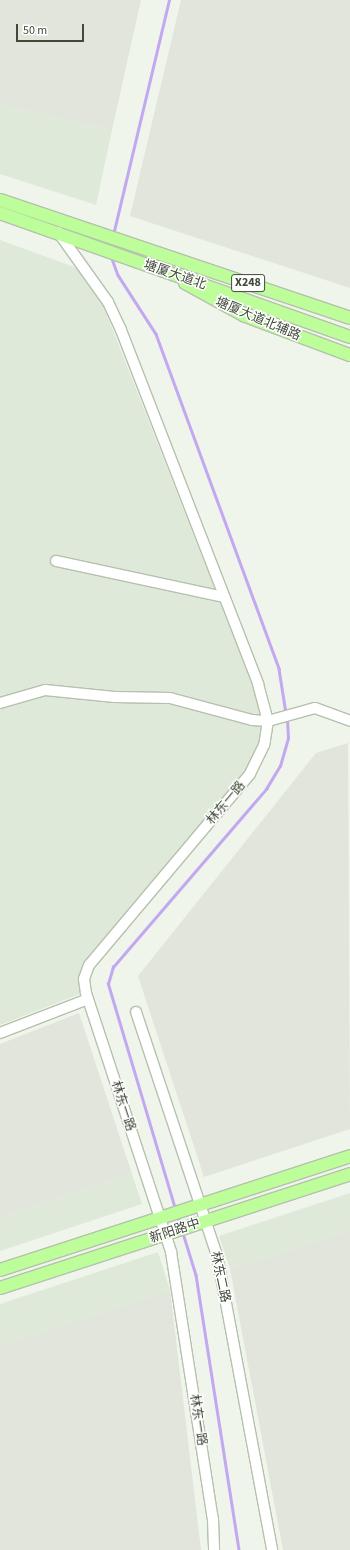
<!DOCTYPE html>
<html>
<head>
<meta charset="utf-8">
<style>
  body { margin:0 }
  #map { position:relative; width:350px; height:1550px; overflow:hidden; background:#eff5eb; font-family:"Source Sans 3","Noto Sans SC",sans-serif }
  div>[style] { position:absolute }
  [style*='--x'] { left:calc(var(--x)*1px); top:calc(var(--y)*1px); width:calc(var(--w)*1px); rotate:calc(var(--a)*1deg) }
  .residential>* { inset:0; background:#dfe9d9 }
  .industrial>* { inset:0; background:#e1e5dc }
  .stream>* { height:2.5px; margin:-1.25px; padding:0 1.25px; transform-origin:1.25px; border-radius:1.25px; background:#c2a8f1 }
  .roads { filter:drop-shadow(1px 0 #b5c1ad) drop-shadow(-1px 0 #b5c1ad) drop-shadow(0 1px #b5c1ad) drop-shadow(0 -1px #b5c1ad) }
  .minor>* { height:10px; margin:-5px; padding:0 5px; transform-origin:5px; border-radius:5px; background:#fff }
  .major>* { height:12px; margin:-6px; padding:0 6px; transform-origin:6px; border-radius:6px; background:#bdfe9b }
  span { translate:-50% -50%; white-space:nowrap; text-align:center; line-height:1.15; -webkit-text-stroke:3px #fff; paint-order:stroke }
  .shield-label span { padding:1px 3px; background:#fff; border:1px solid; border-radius:3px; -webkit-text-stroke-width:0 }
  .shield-label { font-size:12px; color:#404a38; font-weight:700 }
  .street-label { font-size:13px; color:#404a38 }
  .scale { position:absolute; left:16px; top:24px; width:68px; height:18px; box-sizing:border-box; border:2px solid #404a38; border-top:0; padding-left:5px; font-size:12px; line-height:14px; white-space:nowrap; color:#404a38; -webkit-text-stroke:3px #fff; paint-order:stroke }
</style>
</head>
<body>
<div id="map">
  <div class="residential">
    <i style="clip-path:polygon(0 105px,112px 130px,96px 205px,0 174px)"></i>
    <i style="clip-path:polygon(0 240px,77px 268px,103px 305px,253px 686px,262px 722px,259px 743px,245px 771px,84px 962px,79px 978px,80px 994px,0 1025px)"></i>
    <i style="clip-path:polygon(132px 1174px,142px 1204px,0 1251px,0 1218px)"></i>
    <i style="clip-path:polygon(350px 1193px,350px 1230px,230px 1269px,219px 1236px)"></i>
    <i style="clip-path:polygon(158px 1252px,170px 1290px,0 1345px,0 1304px)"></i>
  </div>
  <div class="industrial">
    <i style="clip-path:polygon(0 0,141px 0,112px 130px,0 105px)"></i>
    <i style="clip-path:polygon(181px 0,350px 0,350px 288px,130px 216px)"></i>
    <i style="clip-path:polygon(348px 743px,350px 1129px,204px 1177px,138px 976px,316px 753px)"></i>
    <i style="clip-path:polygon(79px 1013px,132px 1174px,0 1218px,0 1044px)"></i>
    <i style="clip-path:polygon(350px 1230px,350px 1550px,283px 1550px,230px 1269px)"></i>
    <i style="clip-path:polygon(170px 1290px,201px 1550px,0 1550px,0 1345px)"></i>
  </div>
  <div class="stream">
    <i style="--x:113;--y:235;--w:242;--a:-76.6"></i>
    <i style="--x:111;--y:256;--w:20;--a:70"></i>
    <i style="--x:118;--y:275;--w:70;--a:57.2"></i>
    <i style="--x:156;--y:334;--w:357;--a:69.8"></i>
    <i style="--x:279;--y:669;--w:45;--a:81"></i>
    <i style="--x:175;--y:1209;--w:235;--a:-106.6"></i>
    <i style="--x:108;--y:984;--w:18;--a:-74"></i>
    <i style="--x:113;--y:967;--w:235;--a:-49.3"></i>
    <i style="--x:266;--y:789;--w:27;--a:-59"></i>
    <i style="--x:280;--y:766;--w:29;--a:-74"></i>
    <i style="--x:288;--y:738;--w:20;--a:-93"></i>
    <i style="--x:177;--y:1215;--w:12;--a:70"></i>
    <i style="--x:183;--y:1233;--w:44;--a:72.8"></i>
    <i style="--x:196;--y:1275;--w:278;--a:81.1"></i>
  </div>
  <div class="roads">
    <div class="minor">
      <i style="--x:58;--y:232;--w:86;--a:54.5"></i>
      <i style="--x:108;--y:302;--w:31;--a:65"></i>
      <i style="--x:121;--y:330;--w:380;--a:68.8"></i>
      <i style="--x:258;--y:684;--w:38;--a:75"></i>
      <i style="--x:268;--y:721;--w:24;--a:99"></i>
      <i style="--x:264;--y:745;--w:32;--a:116"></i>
      <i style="--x:250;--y:774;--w:250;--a:130.1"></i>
      <i style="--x:89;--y:965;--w:15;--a:110"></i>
      <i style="--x:84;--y:979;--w:14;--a:82"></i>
      <i style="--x:86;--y:993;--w:273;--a:71.8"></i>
      <i style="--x:171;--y:1252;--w:270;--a:81.1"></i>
      <i style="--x:213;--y:1519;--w:31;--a:88"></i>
      <i style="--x:56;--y:561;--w:172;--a:12.1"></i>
      <i style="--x:0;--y:703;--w:47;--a:-16.1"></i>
      <i style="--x:45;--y:690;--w:70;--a:5.7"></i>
      <i style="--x:115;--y:697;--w:55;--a:1"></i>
      <i style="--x:170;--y:698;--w:85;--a:15"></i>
      <i style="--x:252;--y:720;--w:16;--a:4"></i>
      <i style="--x:268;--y:721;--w:49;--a:-15.5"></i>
      <i style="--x:315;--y:708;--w:37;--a:20"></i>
      <i style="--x:136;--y:1012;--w:256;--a:71.6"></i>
      <i style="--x:217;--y:1255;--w:300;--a:79.4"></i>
      <i style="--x:0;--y:1033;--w:94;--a:-21.1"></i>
    </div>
    <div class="major">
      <i style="--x:0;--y:200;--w:369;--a:18.6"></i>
      <i style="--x:0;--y:213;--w:371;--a:19.5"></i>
      <i style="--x:185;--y:283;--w:68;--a:28.8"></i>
      <i style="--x:245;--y:316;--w:112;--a:20.4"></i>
      <i style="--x:0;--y:1270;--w:368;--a:-18"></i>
      <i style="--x:0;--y:1288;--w:368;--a:-18"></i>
    </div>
  </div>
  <div class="shield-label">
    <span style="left:248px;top:283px">X248</span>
  </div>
  <div class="street-label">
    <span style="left:175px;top:275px;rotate:19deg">塘厦大道北</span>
    <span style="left:258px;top:319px;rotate:23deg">塘厦大道北辅路</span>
    <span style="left:226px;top:803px;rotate:-50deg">林东一路</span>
    <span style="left:123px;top:1106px;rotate:72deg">林东一路</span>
    <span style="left:175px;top:1231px;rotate:-18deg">新阳路中</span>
    <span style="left:220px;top:1277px;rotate:78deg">林东二路</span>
    <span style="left:198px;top:1420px;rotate:81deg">林东一路</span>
  </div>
  <div class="scale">50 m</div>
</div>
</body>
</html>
